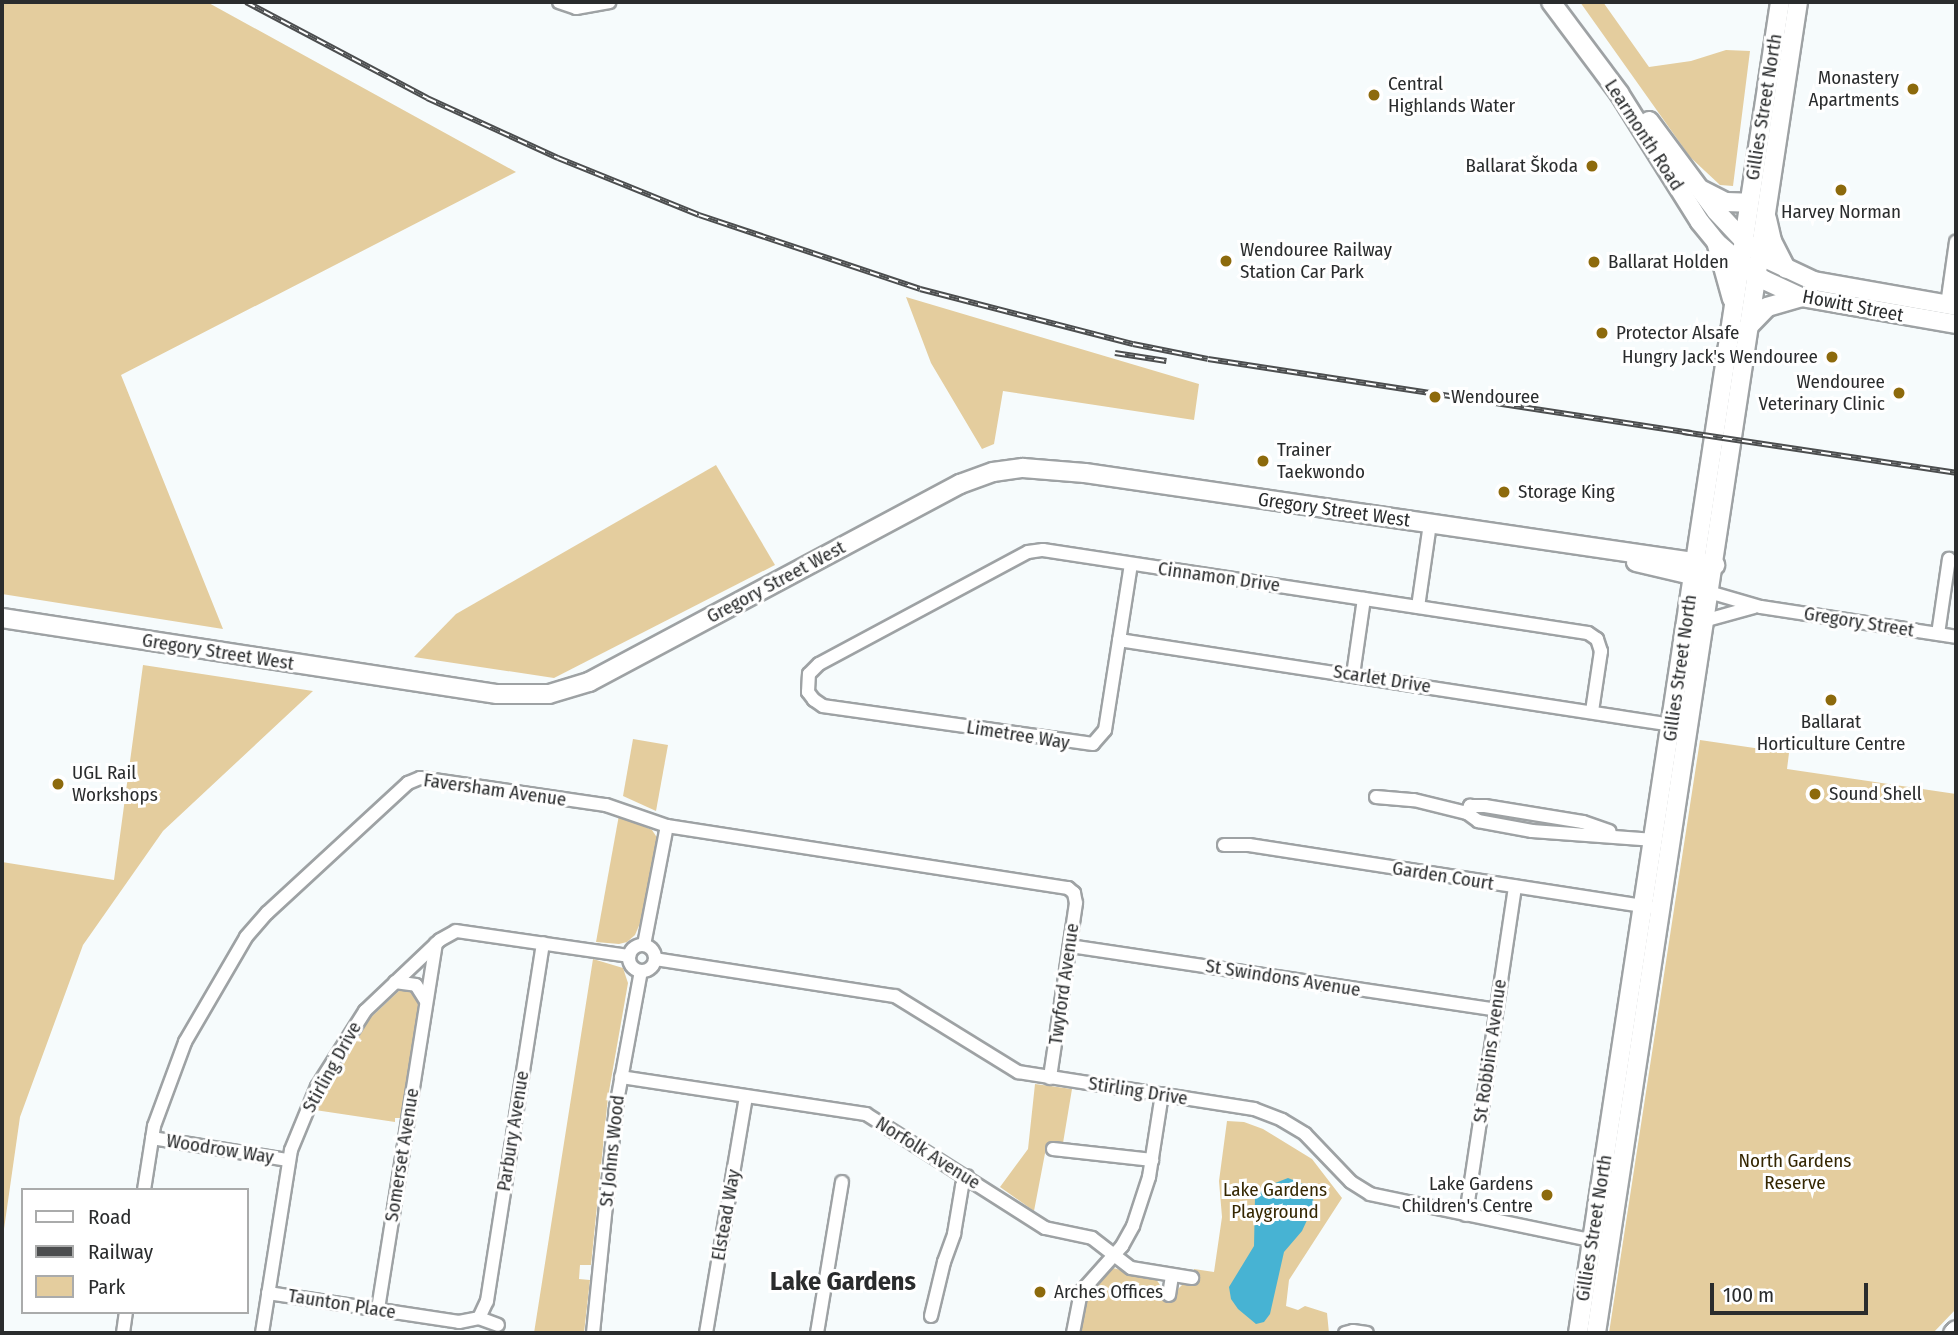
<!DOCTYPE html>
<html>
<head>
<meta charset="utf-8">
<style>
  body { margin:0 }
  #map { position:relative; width:1958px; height:1335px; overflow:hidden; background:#f6fbfc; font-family:"Fira Sans Condensed",sans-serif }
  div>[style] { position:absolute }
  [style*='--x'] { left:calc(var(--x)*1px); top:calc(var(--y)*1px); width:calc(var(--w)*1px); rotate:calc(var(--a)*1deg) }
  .green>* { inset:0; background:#e4cd9e }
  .water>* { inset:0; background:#47b3d3 }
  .roads { filter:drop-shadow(2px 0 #9ea2a4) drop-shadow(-2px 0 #9ea2a4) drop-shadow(0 2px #9ea2a4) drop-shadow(0 -2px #9ea2a4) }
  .street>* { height:12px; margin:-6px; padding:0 6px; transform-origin:6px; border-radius:6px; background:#fff }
  .street>.ring { margin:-6px; padding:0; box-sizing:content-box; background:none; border:12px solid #fff; border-radius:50% }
  .secondary>* { height:18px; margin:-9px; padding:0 9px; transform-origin:9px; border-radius:9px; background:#fff }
  .rail>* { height:6px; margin-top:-3px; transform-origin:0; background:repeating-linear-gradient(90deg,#fff 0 10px,#4c4e4f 0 20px); box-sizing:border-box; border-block:2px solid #4c4e4f }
  .dots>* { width:19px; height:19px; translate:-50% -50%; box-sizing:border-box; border:4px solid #fff; border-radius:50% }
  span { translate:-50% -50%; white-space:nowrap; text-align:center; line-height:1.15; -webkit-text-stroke:6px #fff; paint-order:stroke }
  .poi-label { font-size:19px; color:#2a2c2d }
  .right { translate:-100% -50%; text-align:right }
  .left { translate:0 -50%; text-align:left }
  .street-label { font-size:19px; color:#2a2c2d }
  .park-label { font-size:19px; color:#352702 }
  .district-label { font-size:26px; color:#2a2c2d; font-weight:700 }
  .frame { position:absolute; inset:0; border:4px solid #2a2c2d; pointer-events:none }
  .legend { position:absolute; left:21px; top:1188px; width:228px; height:126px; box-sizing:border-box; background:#fff; border:2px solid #aaabab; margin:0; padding:9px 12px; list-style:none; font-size:21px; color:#2a2c2d }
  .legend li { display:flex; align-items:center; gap:14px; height:35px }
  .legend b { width:35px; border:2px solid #aaabab }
  .scale { position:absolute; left:1710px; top:1283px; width:158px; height:32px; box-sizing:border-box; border:4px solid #2a2c2d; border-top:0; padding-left:9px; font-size:21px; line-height:24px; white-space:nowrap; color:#2a2c2d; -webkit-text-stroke:5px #fff; paint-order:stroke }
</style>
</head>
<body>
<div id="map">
  <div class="green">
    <i style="clip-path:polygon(2px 2px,207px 2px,516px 172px,121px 375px,223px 629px,2px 594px)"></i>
    <i style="clip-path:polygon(1580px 2px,1603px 2px,1649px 67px,1691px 61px,1726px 50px,1750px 51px,1733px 186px,1720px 185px,1690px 157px)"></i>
    <i style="clip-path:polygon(906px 297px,1199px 384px,1194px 420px,1003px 391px,994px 444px,982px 449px,931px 363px)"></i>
    <i style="clip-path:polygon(716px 465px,775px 565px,554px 678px,414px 657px,456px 614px)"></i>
    <i style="clip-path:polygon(143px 665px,313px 691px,163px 831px,83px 945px,20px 1117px,2px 1243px,2px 862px,114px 880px)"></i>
    <i style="clip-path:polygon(633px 739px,668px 745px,656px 811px,623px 796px)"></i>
    <i style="clip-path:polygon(1700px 740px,1789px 753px,1787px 769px,1956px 794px,1956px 1309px,1933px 1333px,1609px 1333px)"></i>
    <i style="clip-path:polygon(619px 815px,652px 830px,658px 839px,644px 914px,635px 935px,627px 942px,619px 944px,596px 942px)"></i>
    <i style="clip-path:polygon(593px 959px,623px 968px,628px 983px,608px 1097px,591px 1265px,580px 1265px,579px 1279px,590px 1280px,584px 1333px,534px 1333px)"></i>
    <i style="clip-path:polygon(402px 988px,413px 988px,420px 1000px,402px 1118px,395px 1118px,395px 1122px,315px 1110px,365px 1023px)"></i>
    <i style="clip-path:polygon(1035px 1084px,1072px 1089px,1063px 1143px,1047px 1143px,1034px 1211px,1000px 1187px,1028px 1149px)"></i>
    <i style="clip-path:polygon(1227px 1121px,1244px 1122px,1263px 1129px,1312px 1159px,1342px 1198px,1289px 1280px,1286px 1306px,1298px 1310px,1305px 1306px,1327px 1313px,1329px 1333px,1081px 1333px,1087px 1298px,1113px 1268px,1156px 1279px,1164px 1291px,1175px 1292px,1183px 1284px,1192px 1283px,1194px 1269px,1214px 1272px,1222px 1217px,1219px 1181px)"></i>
  </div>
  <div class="water">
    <i style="clip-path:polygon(1288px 1178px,1311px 1187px,1314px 1205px,1302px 1231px,1284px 1252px,1270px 1314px,1264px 1322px,1256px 1324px,1238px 1309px,1231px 1299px,1229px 1287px,1254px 1246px,1255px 1197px,1265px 1187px)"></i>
  </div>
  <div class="roads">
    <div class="street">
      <i style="--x:559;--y:2;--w:18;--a:19"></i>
      <i style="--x:576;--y:8;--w:34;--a:-10"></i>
      <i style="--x:1947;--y:305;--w:64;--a:-81.9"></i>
      <i style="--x:1131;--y:564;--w:168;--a:98.9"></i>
      <i style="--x:1105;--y:730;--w:18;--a:131"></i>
      <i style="--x:1093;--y:744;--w:273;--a:-172"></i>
      <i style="--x:823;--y:706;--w:11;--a:-146"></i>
      <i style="--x:814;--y:700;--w:10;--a:-127"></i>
      <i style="--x:808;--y:692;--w:18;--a:-87"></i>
      <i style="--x:809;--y:674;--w:14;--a:-45"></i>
      <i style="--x:819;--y:664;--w:237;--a:-28.2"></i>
      <i style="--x:1028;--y:552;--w:15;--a:-8"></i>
      <i style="--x:1043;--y:550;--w:551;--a:8.66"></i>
      <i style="--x:1588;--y:633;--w:11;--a:34"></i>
      <i style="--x:1597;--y:639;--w:13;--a:72"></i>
      <i style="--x:1601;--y:651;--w:61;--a:98.5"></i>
      <i style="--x:1702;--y:590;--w:61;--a:16.1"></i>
      <i style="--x:1761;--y:607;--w:197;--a:8.7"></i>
      <i style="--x:1418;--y:607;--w:84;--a:-81.8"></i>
      <i style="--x:1707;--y:620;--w:49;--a:-15.5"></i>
      <i style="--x:1938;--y:634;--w:76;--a:-81.7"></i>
      <i style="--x:1119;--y:640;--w:559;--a:8.74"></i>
      <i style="--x:1353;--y:675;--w:77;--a:-81.8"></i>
      <i style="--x:1376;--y:797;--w:38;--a:5"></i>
      <i style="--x:1414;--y:800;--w:55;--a:13.8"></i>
      <i style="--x:1467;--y:813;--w:14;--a:36"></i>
      <i style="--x:1478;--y:821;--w:55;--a:10.5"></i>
      <i style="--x:1532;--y:831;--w:123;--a:4.2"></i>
      <i style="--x:1467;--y:813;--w:8;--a:-67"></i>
      <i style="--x:1470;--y:806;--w:15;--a:0"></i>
      <i style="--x:1485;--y:806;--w:99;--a:9.3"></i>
      <i style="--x:1583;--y:822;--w:28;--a:19"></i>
      <i style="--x:1224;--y:845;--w:25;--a:0"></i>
      <i style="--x:1249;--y:845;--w:405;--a:8.8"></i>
      <i style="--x:644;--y:945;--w:121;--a:-79.1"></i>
      <i class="ring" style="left:629px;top:945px;width:14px;height:14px"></i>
      <i style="--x:1070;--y:946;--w:431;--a:8.5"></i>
      <i style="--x:655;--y:959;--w:243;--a:8.8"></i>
      <i style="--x:895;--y:996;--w:145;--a:31.7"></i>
      <i style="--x:1018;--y:1072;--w:239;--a:8.9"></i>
      <i style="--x:1254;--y:1109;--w:30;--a:21"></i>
      <i style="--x:1282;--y:1120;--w:27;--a:31"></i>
      <i style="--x:1305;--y:1134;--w:66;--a:46.2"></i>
      <i style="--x:1351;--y:1182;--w:22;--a:32"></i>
      <i style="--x:1370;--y:1194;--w:234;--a:11.8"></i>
      <i style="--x:395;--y:982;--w:21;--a:8"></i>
      <i style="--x:416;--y:985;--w:19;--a:58"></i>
      <i style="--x:621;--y:1077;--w:248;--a:8.6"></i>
      <i style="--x:866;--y:1114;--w:212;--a:32.5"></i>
      <i style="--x:1045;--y:1228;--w:48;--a:12"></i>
      <i style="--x:1092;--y:1238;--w:49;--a:37.6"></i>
      <i style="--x:1131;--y:1268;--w:62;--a:9.3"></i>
      <i style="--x:152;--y:1138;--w:138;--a:9.2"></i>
      <i style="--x:1053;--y:1149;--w:100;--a:6.3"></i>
      <i style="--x:144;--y:1190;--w:65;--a:-81.1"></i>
      <i style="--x:154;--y:1126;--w:90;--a:-69.7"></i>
      <i style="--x:185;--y:1042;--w:121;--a:-59.8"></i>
      <i style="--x:246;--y:937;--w:32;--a:-49"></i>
      <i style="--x:267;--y:913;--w:192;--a:-42.7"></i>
      <i style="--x:408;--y:783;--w:13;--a:-23"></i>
      <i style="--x:420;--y:778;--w:188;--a:8.3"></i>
      <i style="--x:606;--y:805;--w:65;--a:19"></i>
      <i style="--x:667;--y:826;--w:406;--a:8.8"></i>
      <i style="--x:1068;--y:888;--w:8;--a:40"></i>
      <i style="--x:1074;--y:893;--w:10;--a:79"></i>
      <i style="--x:1076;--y:903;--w:177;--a:98.5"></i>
      <i style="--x:1466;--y:1215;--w:332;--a:-81.5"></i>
      <i style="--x:268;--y:1293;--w:193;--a:8.6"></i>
      <i style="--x:459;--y:1322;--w:20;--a:-11"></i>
      <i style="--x:479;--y:1318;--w:20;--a:20"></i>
      <i style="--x:1169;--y:1295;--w:20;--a:-81"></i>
      <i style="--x:378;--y:1309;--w:370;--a:-81"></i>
      <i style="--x:931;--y:1316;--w:56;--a:-76.5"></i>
      <i style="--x:944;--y:1262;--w:30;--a:-70"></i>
      <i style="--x:954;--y:1234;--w:49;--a:-80.5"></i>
      <i style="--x:962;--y:1186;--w:11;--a:-63"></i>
      <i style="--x:479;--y:1318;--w:19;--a:-65"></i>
      <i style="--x:487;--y:1301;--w:362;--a:-81.1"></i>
      <i style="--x:123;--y:1333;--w:21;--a:-82"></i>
      <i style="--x:262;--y:1333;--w:185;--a:-81"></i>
      <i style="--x:291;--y:1150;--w:68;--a:-67.6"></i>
      <i style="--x:317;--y:1087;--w:90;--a:-57.7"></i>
      <i style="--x:365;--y:1011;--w:103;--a:-43.4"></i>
      <i style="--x:440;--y:940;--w:18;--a:-29"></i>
      <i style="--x:456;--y:931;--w:175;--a:8.2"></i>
      <i style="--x:593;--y:1333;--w:227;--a:-84.2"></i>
      <i style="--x:616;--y:1107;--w:138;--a:-79.6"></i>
      <i style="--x:706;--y:1333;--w:240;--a:-80.4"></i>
      <i style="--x:817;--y:1333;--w:153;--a:-80.6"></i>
      <i style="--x:1073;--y:1333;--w:42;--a:-79"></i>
      <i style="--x:1081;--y:1292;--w:62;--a:-48.3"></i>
      <i style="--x:1122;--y:1246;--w:23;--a:-61"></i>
      <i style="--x:1133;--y:1226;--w:52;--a:-71.9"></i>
      <i style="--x:1149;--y:1177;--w:84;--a:-81.1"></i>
      <i style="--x:1345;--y:1333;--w:8;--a:-14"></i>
      <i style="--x:1353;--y:1331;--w:14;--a:8"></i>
    </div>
    <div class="secondary">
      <i style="--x:1551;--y:2;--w:114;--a:53.2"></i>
      <i style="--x:1619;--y:93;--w:152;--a:57.9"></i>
      <i style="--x:1700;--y:222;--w:26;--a:51"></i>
      <i style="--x:1716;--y:242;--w:33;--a:41"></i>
      <i style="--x:1741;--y:264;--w:28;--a:35"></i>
      <i style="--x:1764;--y:280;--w:41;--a:24.7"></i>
      <i style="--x:1801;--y:297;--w:157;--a:9.9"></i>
      <i style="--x:1649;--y:121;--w:112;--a:53.3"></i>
      <i style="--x:1716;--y:211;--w:41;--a:47"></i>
      <i style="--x:1744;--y:241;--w:29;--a:38"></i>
      <i style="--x:1767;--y:259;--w:52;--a:25.1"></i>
      <i style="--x:1814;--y:281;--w:144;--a:10"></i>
      <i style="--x:1702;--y:190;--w:27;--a:27"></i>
      <i style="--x:1726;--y:202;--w:23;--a:2"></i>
      <i style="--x:1767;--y:219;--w:23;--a:77"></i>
      <i style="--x:1772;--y:241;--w:31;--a:63"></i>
      <i style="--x:1717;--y:245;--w:56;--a:74.5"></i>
      <i style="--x:1747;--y:328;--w:29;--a:-46"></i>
      <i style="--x:1767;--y:307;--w:35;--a:-16"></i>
      <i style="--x:1636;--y:562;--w:70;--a:13.2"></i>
      <i style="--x:2;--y:618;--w:501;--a:8.73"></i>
      <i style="--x:497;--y:694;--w:52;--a:0"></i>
      <i style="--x:549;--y:694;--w:42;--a:-16.7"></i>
      <i style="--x:589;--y:682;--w:421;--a:-28.1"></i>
      <i style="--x:960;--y:484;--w:35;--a:-20"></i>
      <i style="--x:993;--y:472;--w:30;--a:-8"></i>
      <i style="--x:1023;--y:468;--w:62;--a:4.6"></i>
      <i style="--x:1085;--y:473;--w:637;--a:8.31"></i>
      <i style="--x:1578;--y:1333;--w:1346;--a:-81.37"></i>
      <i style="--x:1596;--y:1333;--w:1346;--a:-81.37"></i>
      <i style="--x:1953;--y:1333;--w:4;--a:-45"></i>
    </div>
  </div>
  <div class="rail">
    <i style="--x:246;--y:2;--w:205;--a:27.9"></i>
    <i style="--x:427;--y:98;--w:144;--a:24.6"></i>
    <i style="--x:558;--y:158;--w:152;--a:22"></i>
    <i style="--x:699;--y:215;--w:233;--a:18.5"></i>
    <i style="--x:920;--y:289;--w:220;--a:14.5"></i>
    <i style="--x:1133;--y:344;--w:76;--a:11.3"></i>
    <i style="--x:1208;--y:359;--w:489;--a:8.7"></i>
    <i style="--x:1115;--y:353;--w:52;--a:8.9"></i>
    <i style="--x:1683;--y:432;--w:276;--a:8.5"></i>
  </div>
  <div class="dots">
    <i style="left:1913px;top:89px;background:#8d6a0c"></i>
    <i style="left:1374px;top:95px;background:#8d6a0c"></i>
    <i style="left:1592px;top:166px;background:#8d6a0c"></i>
    <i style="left:1841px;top:190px;background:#8d6a0c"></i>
    <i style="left:1226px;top:261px;background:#8d6a0c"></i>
    <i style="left:1594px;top:262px;background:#8d6a0c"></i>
    <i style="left:1602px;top:333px;background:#8d6a0c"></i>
    <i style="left:1832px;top:357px;background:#8d6a0c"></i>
    <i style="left:1899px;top:393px;background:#8d6a0c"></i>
    <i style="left:1435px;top:397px;background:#8d6a0c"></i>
    <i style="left:1263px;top:461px;background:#8d6a0c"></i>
    <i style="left:1504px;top:492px;background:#8d6a0c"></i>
    <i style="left:1831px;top:700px;background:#8d6a0c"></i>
    <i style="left:58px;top:784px;background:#8d6a0c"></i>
    <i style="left:1815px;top:794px;background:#8d6a0c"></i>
    <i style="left:1547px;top:1195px;background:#8d6a0c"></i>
    <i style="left:1040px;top:1292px;background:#8d6a0c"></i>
  </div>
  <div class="poi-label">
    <span class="right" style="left:1899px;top:89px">Monastery<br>Apartments</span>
    <span class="left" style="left:1388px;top:95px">Central<br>Highlands Water</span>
    <span class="right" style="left:1578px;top:166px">Ballarat Škoda</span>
    <span style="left:1841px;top:212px">Harvey Norman</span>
    <span class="left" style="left:1240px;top:261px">Wendouree Railway<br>Station Car Park</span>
    <span class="left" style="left:1608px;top:262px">Ballarat Holden</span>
    <span class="left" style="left:1616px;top:333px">Protector Alsafe</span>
    <span class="right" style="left:1818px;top:357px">Hungry Jack's Wendouree</span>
    <span class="right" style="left:1885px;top:393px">Wendouree<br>Veterinary Clinic</span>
    <span class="left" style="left:1451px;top:397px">Wendouree</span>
    <span class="left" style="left:1277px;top:461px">Trainer<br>Taekwondo</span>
    <span class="left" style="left:1518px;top:492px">Storage King</span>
    <span style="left:1831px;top:733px">Ballarat<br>Horticulture Centre</span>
    <span class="left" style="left:72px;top:784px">UGL Rail<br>Workshops</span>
    <span class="left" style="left:1829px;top:794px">Sound Shell</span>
    <span class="right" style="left:1533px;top:1195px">Lake Gardens<br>Children's Centre</span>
    <span class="left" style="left:1054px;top:1292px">Arches Offices</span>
  </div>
  <div class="street-label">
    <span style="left:1764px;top:107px;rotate:-81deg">Gillies Street North</span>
    <span style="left:1644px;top:135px;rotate:57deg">Learmonth Road</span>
    <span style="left:1853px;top:306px;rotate:11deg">Howitt Street</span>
    <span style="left:1334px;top:510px;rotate:8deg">Gregory Street West</span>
    <span style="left:1219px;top:577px;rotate:8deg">Cinnamon Drive</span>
    <span style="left:776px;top:582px;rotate:-28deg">Gregory Street West</span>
    <span style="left:1859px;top:622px;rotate:9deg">Gregory Street</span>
    <span style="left:218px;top:652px;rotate:9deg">Gregory Street West</span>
    <span style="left:1680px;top:668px;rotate:-82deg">Gillies Street North</span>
    <span style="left:1382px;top:679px;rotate:9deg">Scarlet Drive</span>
    <span style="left:1018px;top:735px;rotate:9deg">Limetree Way</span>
    <span style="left:495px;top:790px;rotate:8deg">Faversham Avenue</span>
    <span style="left:1443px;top:876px;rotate:9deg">Garden Court</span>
    <span style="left:1283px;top:978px;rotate:9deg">St Swindons Avenue</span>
    <span style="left:1064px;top:984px;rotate:-82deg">Twyford Avenue</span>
    <span style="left:1490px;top:1051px;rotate:-82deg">St Robbins Avenue</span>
    <span style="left:332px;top:1067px;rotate:-61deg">Stirling Drive</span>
    <span style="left:1138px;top:1091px;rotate:9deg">Stirling Drive</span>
    <span style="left:513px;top:1131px;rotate:-81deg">Parbury Avenue</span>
    <span style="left:220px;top:1149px;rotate:9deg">Woodrow Way</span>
    <span style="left:612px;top:1151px;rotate:-84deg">St Johns Wood</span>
    <span style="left:928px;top:1153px;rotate:32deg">Norfolk Avenue</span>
    <span style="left:402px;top:1155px;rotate:-81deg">Somerset Avenue</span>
    <span style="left:726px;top:1215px;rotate:-80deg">Elstead Way</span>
    <span style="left:1594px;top:1228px;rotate:-81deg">Gillies Street North</span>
    <span style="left:342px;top:1304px;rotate:9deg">Taunton Place</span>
  </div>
  <div class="park-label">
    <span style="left:1795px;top:1172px">North Gardens<br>Reserve</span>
    <span style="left:1275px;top:1201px">Lake Gardens<br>Playground</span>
  </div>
  <div class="district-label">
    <span style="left:843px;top:1282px">Lake Gardens</span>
  </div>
  <div class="frame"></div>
  <ul class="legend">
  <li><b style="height:9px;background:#fff"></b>Road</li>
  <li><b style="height:9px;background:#4c4e4f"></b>Railway</li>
  <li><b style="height:19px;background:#e4cd9e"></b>Park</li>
  </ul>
  <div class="scale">100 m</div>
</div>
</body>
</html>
